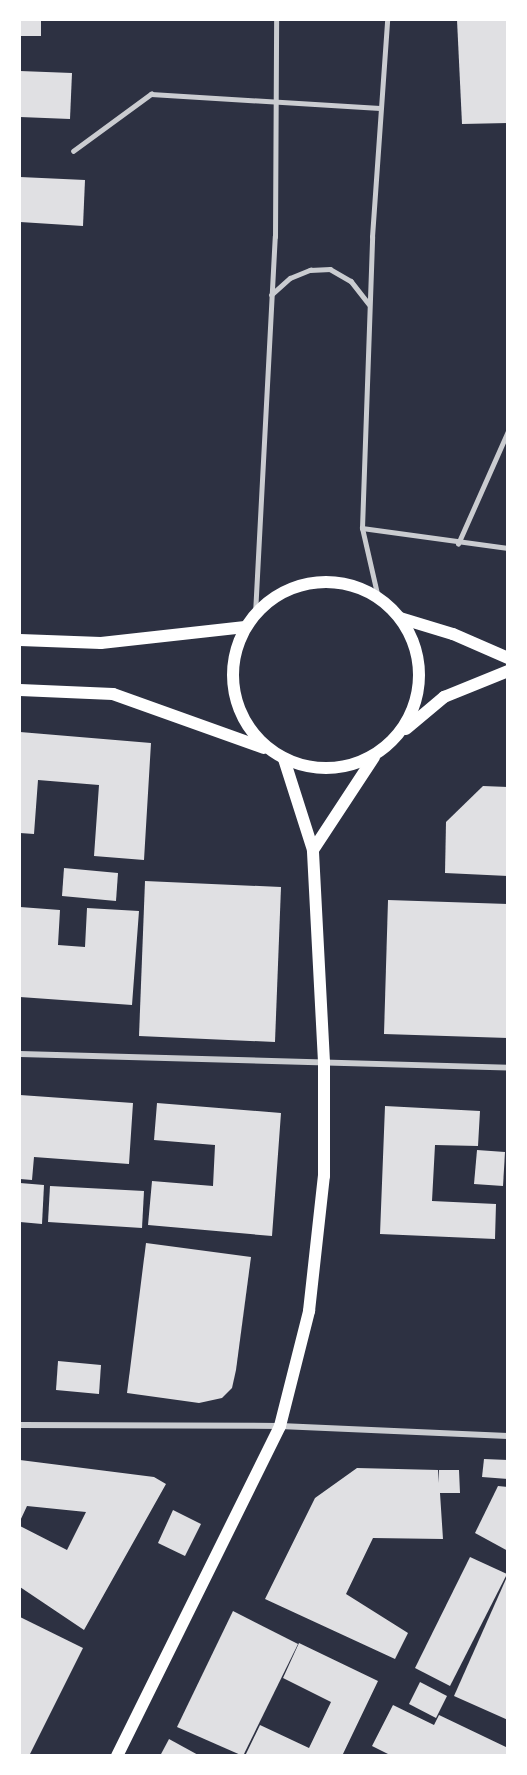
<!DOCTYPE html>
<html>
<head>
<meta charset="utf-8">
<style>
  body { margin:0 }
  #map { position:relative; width:527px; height:1775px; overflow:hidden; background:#2d3142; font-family:"Noto Sans",sans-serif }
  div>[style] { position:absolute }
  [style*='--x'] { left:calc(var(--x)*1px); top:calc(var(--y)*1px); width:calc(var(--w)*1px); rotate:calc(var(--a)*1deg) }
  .building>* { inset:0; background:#e0e0e3 }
  .service>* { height:4.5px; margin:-2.25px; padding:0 2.25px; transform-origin:2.25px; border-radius:2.25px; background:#caccd0 }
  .minor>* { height:6px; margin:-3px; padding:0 3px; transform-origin:3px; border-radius:3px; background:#caccd0 }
  .secondary>* { height:12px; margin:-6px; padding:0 6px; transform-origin:6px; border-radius:6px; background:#fff }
  .secondary>.ring { margin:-6px; padding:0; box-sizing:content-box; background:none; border:12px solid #fff; border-radius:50% }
  span { translate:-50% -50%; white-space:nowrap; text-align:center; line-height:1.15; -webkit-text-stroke:5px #fff; paint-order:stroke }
  .frame { position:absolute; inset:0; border:21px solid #fff; pointer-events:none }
</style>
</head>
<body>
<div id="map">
  <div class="building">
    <i style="clip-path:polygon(20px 20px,41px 20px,41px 36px,20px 36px)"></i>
    <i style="clip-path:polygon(457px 20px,508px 20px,508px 123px,462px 124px)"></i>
    <i style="clip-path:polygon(20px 71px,72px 73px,70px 119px,20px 117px)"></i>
    <i style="clip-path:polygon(20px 177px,85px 180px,83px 226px,20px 222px)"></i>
    <i style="clip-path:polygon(20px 732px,151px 743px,144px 860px,94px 856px,99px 785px,38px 780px,34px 834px,20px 833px)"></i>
    <i style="clip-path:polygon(483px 786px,508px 787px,508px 876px,445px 873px,446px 822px)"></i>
    <i style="clip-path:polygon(64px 868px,118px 873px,116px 901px,62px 896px)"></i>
    <i style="clip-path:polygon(145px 881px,281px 887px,275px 1042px,139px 1036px)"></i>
    <i style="clip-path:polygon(388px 900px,508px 904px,508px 1038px,384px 1034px)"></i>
    <i style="clip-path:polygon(20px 907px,60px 910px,58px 945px,85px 947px,87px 908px,139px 911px,132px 1005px,20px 997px)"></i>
    <i style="clip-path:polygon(20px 1095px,133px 1103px,129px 1164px,34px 1157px,32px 1180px,20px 1179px)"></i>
    <i style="clip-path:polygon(157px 1103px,281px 1113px,272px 1236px,148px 1225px,152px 1181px,213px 1186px,215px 1145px,154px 1140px)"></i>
    <i style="clip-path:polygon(385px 1106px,480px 1111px,478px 1146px,435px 1145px,432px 1201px,496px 1204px,495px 1239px,380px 1234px)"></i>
    <i style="clip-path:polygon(477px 1150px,505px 1152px,503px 1186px,474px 1184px)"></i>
    <i style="clip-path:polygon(20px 1183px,44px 1185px,42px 1224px,20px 1222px)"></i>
    <i style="clip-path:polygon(50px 1186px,144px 1191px,142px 1228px,48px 1222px)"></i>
    <i style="clip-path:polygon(146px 1243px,251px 1257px,236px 1370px,232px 1388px,222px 1398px,199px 1403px,127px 1393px)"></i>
    <i style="clip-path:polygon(58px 1361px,101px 1365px,99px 1394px,56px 1390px)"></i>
    <i style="clip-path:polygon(484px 1459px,508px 1460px,508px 1479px,482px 1477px)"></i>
    <i style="clip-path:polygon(20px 1460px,154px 1477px,166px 1484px,84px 1630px,20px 1587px,20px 1526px,67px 1550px,86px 1512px,27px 1506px,20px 1521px)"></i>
    <i style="clip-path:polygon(357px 1468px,438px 1470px,439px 1483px,439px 1470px,459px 1470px,460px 1493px,440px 1493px,443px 1539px,373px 1538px,346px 1594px,408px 1633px,395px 1659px,265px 1599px,315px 1498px)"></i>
    <i style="clip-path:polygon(498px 1486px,508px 1487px,508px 1551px,475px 1533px)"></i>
    <i style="clip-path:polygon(173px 1510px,201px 1524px,185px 1556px,158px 1543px)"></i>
    <i style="clip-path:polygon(470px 1557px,507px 1574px,450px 1686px,415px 1668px)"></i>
    <i style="clip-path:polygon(506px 1579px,508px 1579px,508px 1720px,454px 1696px)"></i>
    <i style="clip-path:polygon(233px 1611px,298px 1644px,243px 1756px,177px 1727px)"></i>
    <i style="clip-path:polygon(20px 1617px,83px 1648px,29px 1756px,20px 1756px)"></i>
    <i style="clip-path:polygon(299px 1643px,378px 1681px,342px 1756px,245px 1756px,260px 1725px,309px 1748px,331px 1702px,283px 1678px)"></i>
    <i style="clip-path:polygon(420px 1682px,447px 1696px,436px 1718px,409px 1704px)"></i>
    <i style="clip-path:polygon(393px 1705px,434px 1725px,439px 1715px,508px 1748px,508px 1756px,392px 1756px,372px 1746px)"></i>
    <i style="clip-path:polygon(169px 1739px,200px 1756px,160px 1756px)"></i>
  </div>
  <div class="service">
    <i style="--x:73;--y:151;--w:97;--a:-36.2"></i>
    <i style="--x:151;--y:94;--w:229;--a:3.5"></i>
    <i style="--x:271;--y:295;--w:25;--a:-42"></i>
    <i style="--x:290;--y:278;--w:22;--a:-22"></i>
    <i style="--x:310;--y:270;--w:20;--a:-3"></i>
    <i style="--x:330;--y:269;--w:24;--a:30"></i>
    <i style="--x:351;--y:281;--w:29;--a:52"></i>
    <i style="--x:362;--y:528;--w:147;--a:7.8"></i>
    <i style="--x:458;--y:544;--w:124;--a:-66.1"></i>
    <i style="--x:378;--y:598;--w:72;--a:-102.9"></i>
    <i style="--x:362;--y:528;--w:291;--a:-88"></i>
    <i style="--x:372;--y:237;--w:218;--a:-86"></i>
    <i style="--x:255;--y:614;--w:378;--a:-87"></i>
    <i style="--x:275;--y:237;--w:217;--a:-89.7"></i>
  </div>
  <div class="minor">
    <i style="--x:20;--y:1054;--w:488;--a:1.6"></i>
    <i style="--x:20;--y:1425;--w:260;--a:0.2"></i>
    <i style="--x:280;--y:1426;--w:228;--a:2.5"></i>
  </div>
  <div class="secondary">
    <i class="ring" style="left:233px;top:582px;width:174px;height:174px"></i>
    <i style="--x:400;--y:618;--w:55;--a:16.8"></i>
    <i style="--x:453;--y:634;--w:60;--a:23.6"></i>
    <i style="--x:20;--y:640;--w:81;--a:2.1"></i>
    <i style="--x:101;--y:643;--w:145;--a:-6.3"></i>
    <i style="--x:20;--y:690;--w:93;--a:2.5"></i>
    <i style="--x:113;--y:694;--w:160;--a:19.7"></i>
    <i style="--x:406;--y:729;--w:50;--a:-40.1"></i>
    <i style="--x:444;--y:697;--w:69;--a:-22.1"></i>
    <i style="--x:313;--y:850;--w:111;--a:-56.7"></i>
    <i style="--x:117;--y:1756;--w:368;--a:-63.7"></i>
    <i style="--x:280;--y:1426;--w:119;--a:-75.8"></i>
    <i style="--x:309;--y:1311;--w:136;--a:-83.7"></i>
    <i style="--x:324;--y:1176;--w:114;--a:-90"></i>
    <i style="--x:324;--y:1062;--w:212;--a:-93"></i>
    <i style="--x:313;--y:850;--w:96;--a:-107.7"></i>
  </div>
  <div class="frame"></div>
</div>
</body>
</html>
